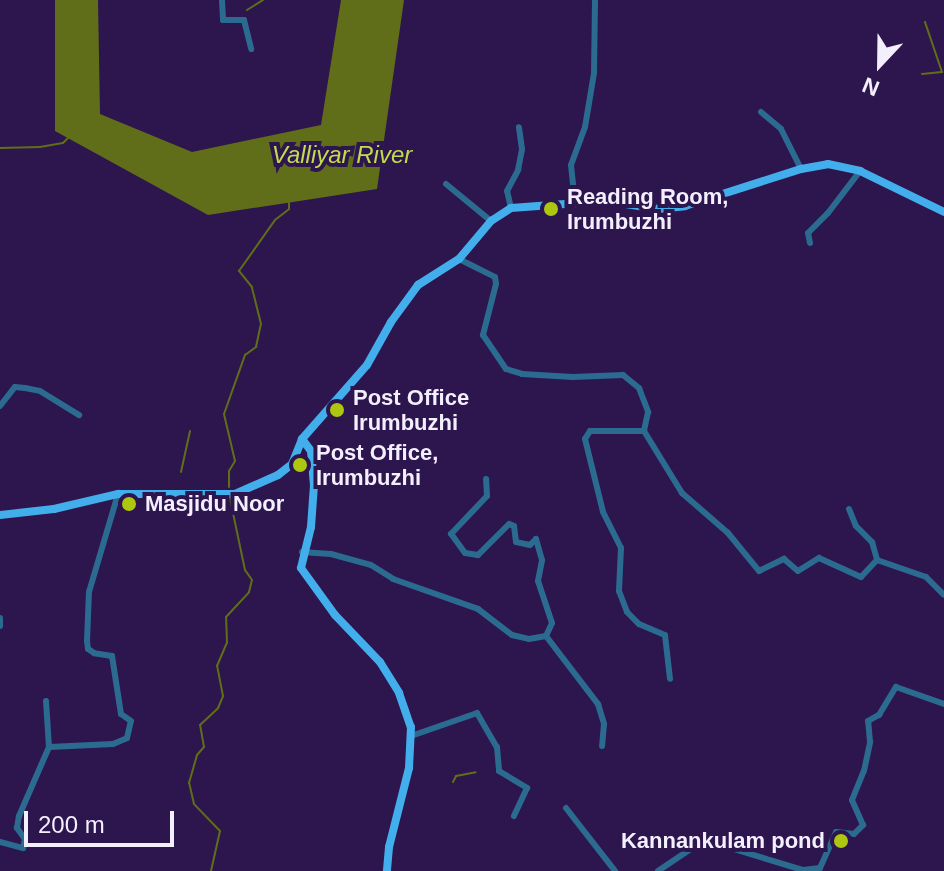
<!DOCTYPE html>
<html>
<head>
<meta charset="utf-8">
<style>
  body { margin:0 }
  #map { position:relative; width:944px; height:871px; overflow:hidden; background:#2d154d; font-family:Arial,sans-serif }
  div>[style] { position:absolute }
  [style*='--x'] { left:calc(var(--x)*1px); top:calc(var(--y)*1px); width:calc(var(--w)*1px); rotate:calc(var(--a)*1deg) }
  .water>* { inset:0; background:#606e19 }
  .stream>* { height:2px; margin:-1px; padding:0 1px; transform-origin:1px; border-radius:1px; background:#606e19 }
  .minor>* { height:6px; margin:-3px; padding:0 3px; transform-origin:3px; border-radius:3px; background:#2c6b90 }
  .major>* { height:8px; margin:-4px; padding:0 4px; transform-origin:4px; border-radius:4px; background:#43aeec }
  .dots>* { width:22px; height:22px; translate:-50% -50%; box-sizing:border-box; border:4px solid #2d154d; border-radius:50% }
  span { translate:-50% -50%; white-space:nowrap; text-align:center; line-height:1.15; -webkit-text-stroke:8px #2d154d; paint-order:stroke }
  .poi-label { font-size:22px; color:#f3effd; font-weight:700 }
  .left { translate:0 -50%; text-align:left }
  .right { translate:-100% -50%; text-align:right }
  .water-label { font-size:24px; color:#c2db4f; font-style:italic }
  .north { position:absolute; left:840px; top:24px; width:80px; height:80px; -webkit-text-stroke:6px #2d154d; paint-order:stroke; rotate:202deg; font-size:22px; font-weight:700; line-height:32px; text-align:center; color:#f3effd }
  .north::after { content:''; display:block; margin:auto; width:28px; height:36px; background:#f3effd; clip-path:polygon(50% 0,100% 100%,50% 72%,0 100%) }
  .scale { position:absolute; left:24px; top:811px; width:150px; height:36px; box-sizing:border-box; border:4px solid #f3effd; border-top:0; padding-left:10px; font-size:24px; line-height:28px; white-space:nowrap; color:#f3effd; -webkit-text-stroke:6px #2d154d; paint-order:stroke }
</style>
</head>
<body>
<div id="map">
  <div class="water">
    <i style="clip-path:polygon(55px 0,98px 0,100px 114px,192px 152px,321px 125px,341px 0,404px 0,377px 189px,208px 215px,55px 131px)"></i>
  </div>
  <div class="stream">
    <i style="--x:247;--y:10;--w:19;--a:-32"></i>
    <i style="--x:922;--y:74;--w:20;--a:-6"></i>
    <i style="--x:942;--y:72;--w:53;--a:-108.8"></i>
    <i style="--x:0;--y:148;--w:40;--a:-1.4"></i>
    <i style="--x:40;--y:147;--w:23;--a:-10"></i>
    <i style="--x:63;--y:143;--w:7;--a:-45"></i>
    <i style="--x:181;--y:472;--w:42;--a:-77.6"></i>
    <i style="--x:229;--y:487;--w:16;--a:-90"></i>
    <i style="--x:229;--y:471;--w:12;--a:-59"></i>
    <i style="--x:235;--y:461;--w:48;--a:-103.2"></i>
    <i style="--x:224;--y:414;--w:63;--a:-70.4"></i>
    <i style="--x:245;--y:355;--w:14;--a:-36"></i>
    <i style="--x:256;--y:347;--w:24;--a:-78"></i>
    <i style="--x:261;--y:324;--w:38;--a:-104"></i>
    <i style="--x:252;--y:287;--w:21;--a:-129"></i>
    <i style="--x:239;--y:271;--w:62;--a:-54.8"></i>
    <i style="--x:275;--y:220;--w:18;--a:-38"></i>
    <i style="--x:289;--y:209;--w:8;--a:-90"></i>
    <i style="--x:453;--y:782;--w:7;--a:-63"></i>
    <i style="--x:456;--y:776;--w:20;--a:-11"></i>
    <i style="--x:211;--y:871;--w:41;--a:-77.3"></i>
    <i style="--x:220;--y:831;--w:37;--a:-134"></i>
    <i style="--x:194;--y:804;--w:22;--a:-103"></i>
    <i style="--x:189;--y:783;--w:29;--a:-74"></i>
    <i style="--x:197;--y:755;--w:11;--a:-49"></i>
    <i style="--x:204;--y:747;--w:22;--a:-100"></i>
    <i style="--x:200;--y:725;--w:25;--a:-43"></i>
    <i style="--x:218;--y:708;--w:13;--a:-67"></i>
    <i style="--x:223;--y:696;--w:31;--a:-101"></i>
    <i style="--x:217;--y:666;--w:25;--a:-67"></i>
    <i style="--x:227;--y:643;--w:26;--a:-92"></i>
    <i style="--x:226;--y:617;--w:34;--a:-47"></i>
    <i style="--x:249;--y:592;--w:12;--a:-76"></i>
    <i style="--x:252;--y:580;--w:12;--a:-125"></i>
    <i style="--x:245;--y:570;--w:73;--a:-101.9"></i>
  </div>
  <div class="minor">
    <i style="--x:222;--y:0;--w:20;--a:87"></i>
    <i style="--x:223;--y:20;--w:21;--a:0"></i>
    <i style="--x:244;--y:20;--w:30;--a:76"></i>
    <i style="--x:761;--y:112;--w:26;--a:40"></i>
    <i style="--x:781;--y:129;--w:45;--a:63.4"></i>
    <i style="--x:446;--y:184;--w:58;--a:39.4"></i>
    <i style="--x:575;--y:203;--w:38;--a:-96"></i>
    <i style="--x:571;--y:165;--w:40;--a:-69.8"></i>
    <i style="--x:585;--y:127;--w:55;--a:-80.5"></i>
    <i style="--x:594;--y:73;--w:73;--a:-89.2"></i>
    <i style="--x:511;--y:208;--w:17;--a:-103"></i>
    <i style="--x:507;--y:191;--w:24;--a:-62"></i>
    <i style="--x:518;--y:170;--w:21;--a:-79"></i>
    <i style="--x:522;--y:149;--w:22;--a:-98"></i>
    <i style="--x:810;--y:243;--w:10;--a:-101"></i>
    <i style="--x:808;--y:233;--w:28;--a:-45"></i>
    <i style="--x:828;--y:213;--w:53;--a:-52.7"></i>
    <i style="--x:459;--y:259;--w:40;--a:26.6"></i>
    <i style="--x:495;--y:277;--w:7;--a:82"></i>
    <i style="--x:496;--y:284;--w:53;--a:104.3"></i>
    <i style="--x:483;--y:335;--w:41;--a:55.9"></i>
    <i style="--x:506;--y:369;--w:17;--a:17"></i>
    <i style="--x:522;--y:374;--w:51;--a:3.4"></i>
    <i style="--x:573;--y:377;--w:50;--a:-2.3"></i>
    <i style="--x:623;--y:375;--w:21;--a:39"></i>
    <i style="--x:639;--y:388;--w:26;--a:69"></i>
    <i style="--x:648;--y:412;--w:19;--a:102"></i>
    <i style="--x:644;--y:431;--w:54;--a:180"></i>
    <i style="--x:590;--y:431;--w:9;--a:122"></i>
    <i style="--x:585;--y:439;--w:75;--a:76.1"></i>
    <i style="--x:603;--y:512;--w:40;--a:63.4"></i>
    <i style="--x:621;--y:548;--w:43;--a:92.7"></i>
    <i style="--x:619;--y:591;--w:22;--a:69"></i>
    <i style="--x:627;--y:612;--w:17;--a:45"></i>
    <i style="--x:639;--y:624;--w:28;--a:23"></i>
    <i style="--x:665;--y:635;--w:44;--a:83.5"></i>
    <i style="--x:0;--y:406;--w:24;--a:-52"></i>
    <i style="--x:15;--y:387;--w:10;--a:6"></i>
    <i style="--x:25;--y:388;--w:15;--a:11"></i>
    <i style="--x:40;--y:391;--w:46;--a:31.6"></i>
    <i style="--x:644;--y:431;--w:73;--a:58.5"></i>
    <i style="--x:682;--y:493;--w:61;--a:41"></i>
    <i style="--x:728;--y:533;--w:49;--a:50.8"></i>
    <i style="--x:759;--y:571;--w:28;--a:-26"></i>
    <i style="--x:784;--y:559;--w:18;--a:41"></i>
    <i style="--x:798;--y:571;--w:25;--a:-32"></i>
    <i style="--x:819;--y:558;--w:46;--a:24.3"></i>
    <i style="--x:861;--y:577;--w:23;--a:-47"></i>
    <i style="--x:877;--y:560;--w:52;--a:19.1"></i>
    <i style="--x:926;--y:577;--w:25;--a:45"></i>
    <i style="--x:849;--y:509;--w:18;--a:68"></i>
    <i style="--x:856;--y:526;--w:23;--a:45"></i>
    <i style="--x:872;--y:542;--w:19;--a:74"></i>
    <i style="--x:302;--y:552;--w:29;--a:4"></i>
    <i style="--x:331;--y:554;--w:41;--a:15.4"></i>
    <i style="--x:371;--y:565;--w:26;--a:32"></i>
    <i style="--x:393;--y:579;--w:90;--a:19.4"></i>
    <i style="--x:478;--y:609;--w:43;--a:37.4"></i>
    <i style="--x:512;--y:635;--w:17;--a:13"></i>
    <i style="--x:529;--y:639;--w:17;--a:-10"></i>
    <i style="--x:546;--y:636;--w:14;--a:-65"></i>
    <i style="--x:552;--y:623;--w:44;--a:-108.4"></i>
    <i style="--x:538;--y:581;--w:21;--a:-79"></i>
    <i style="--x:542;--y:560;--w:22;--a:-106"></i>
    <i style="--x:536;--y:539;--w:8;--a:135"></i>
    <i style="--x:530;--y:545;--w:14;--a:-168"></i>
    <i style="--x:516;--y:542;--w:16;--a:-97"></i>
    <i style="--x:514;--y:526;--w:5;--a:-158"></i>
    <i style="--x:509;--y:524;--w:44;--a:135"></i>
    <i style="--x:478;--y:555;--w:13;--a:-171"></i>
    <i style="--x:465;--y:553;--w:24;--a:-126"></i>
    <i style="--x:451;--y:534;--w:52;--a:-46.5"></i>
    <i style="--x:487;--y:496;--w:17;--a:-93"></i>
    <i style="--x:0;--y:618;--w:8;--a:90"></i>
    <i style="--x:546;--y:636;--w:86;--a:52.6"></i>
    <i style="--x:598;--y:704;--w:21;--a:73"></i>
    <i style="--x:604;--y:724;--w:22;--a:95"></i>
    <i style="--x:46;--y:701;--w:46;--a:86.3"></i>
    <i style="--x:411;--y:736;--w:70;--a:-19.2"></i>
    <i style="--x:477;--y:713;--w:39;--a:60"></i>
    <i style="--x:497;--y:747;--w:24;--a:85"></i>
    <i style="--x:499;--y:771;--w:33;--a:31"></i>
    <i style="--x:527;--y:788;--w:31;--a:115"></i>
    <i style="--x:566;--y:808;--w:80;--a:52.1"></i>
    <i style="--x:0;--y:842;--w:24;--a:15"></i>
    <i style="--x:23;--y:848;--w:9;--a:-77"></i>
    <i style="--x:25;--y:839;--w:14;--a:-126"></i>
    <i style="--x:17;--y:828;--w:12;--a:-81"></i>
    <i style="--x:19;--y:816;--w:75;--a:-66.5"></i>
    <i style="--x:49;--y:747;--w:64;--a:-2.7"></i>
    <i style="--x:113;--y:744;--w:15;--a:-23"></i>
    <i style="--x:127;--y:738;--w:17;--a:-77"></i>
    <i style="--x:131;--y:721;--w:12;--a:-145"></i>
    <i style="--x:121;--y:714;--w:59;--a:-98.8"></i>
    <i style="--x:112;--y:656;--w:18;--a:-171"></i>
    <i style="--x:94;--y:653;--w:7;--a:-146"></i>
    <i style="--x:88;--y:649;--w:8;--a:-97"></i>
    <i style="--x:87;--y:641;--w:49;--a:-87.7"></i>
    <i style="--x:89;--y:592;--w:102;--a:-73.5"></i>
    <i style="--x:658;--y:871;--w:55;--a:-34"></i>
    <i style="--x:704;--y:840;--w:103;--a:16.9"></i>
    <i style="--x:803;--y:870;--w:17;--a:-7"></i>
    <i style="--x:820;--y:868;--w:39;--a:-66"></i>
    <i style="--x:836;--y:832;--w:18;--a:6"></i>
    <i style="--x:854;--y:834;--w:13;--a:-45"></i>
    <i style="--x:863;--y:825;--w:27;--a:-114"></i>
    <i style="--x:852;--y:800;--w:31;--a:-68"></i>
    <i style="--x:864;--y:771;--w:30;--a:-78"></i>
    <i style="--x:870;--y:742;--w:21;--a:-95"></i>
    <i style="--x:868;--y:721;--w:13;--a:-29"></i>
    <i style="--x:879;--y:715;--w:33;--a:-59"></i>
    <i style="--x:896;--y:687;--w:51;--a:19.5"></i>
  </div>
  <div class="major">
    <i style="--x:302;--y:439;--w:15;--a:53"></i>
    <i style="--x:311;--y:451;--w:34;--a:85"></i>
    <i style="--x:314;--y:485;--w:42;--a:94.1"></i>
    <i style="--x:311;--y:527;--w:42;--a:103.7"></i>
    <i style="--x:301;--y:568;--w:58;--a:54.1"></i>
    <i style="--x:335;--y:615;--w:65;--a:46.2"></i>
    <i style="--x:380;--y:662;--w:36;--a:58"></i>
    <i style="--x:399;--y:693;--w:36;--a:71"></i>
    <i style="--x:411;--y:727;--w:41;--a:92.8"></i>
    <i style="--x:409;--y:768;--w:81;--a:104.2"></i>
    <i style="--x:389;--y:847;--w:24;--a:95"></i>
    <i style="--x:0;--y:515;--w:54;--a:-6.3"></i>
    <i style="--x:54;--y:509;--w:66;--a:-13.2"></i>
    <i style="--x:118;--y:494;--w:117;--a:0"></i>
    <i style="--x:235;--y:494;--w:47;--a:-23.8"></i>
    <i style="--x:278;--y:475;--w:18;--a:-38"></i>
    <i style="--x:292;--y:464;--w:27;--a:-68"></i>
    <i style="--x:302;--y:439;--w:98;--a:-48.7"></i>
    <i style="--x:367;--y:365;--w:49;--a:-60.8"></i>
    <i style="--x:391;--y:322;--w:46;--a:-53.9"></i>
    <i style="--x:418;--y:285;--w:49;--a:-32.4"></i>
    <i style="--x:459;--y:259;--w:50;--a:-49.9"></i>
    <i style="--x:491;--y:221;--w:24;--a:-33"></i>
    <i style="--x:511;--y:208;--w:95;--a:-4.2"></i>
    <i style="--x:606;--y:201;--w:53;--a:8.7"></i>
    <i style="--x:658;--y:209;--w:27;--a:-6"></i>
    <i style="--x:685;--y:206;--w:122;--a:-17.7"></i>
    <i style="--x:801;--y:169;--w:27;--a:-10"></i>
    <i style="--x:828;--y:164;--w:33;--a:12"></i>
    <i style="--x:860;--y:171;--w:93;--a:26"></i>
  </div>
  <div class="dots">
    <i style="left:551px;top:209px;background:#adc60f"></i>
    <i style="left:337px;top:410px;background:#adc60f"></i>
    <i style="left:300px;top:465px;background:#adc60f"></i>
    <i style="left:129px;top:504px;background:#adc60f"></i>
    <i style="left:841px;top:841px;background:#adc60f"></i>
  </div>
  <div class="poi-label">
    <span class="left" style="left:567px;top:209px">Reading Room,<br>Irumbuzhi</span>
    <span class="left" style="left:353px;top:410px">Post Office<br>Irumbuzhi</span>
    <span class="left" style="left:316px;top:465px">Post Office,<br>Irumbuzhi</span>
    <span class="left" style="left:145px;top:504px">Masjidu Noor</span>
    <span class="right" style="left:825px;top:841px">Kannankulam pond</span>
  </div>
  <div class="water-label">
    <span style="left:342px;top:155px">Valliyar River</span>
  </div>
  <div class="north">N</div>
  <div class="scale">200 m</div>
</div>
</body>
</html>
